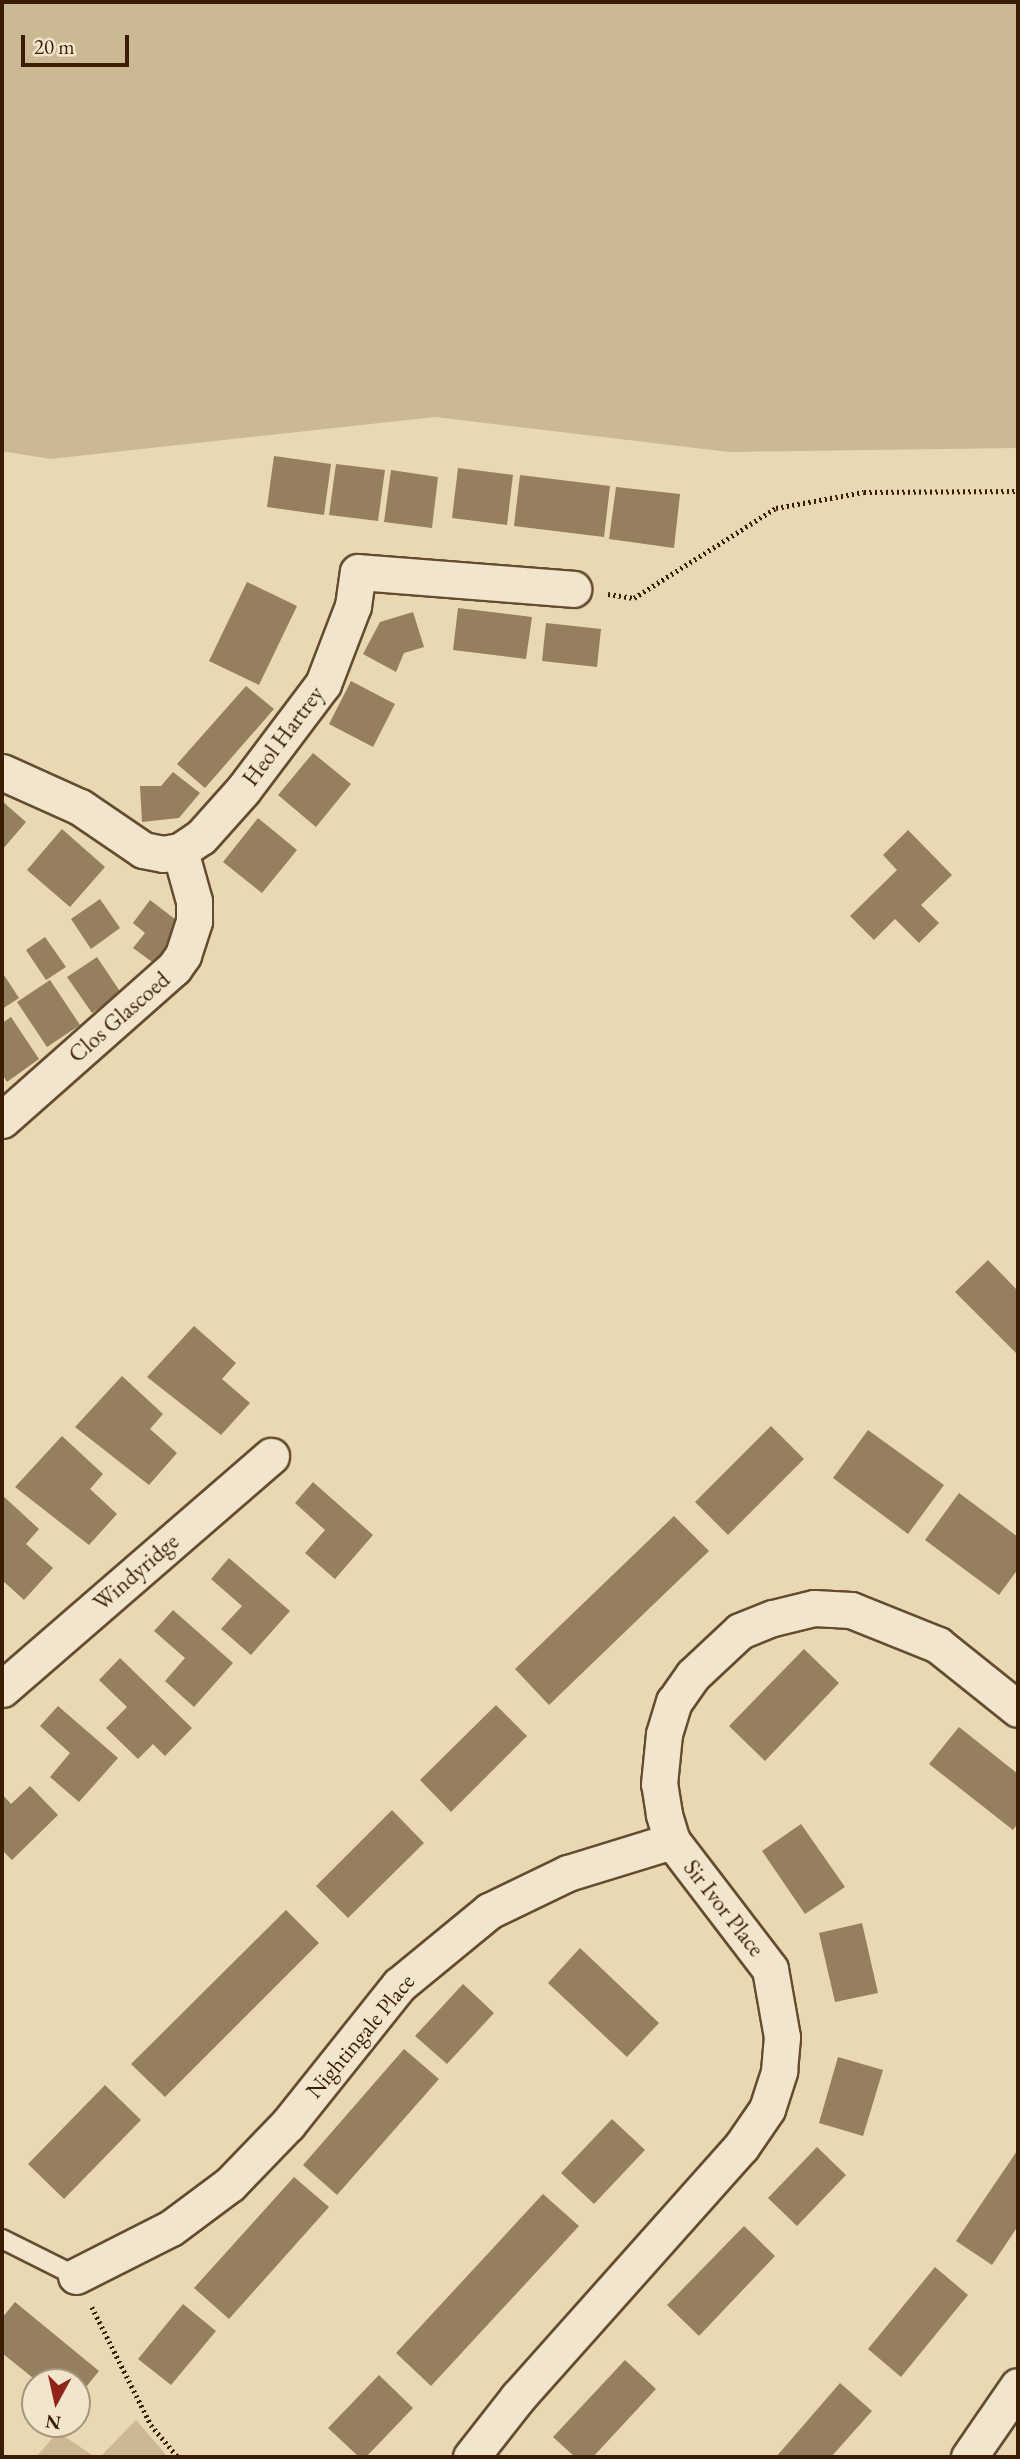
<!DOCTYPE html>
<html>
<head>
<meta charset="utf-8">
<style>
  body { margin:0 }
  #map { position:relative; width:1020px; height:2459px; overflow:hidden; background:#e9d9b2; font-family:"EB Garamond",serif }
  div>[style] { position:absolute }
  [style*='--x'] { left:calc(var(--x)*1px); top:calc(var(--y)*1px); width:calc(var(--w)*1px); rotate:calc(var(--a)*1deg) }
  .green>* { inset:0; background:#cbb994 }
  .building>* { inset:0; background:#957f5e }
  .path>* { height:4.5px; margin-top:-2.25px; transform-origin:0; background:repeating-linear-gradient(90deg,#3a1d03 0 2px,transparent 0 5.5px) }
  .roads { filter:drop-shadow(2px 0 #664c2f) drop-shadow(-2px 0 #664c2f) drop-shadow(0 2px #664c2f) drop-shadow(0 -2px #664c2f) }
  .service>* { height:18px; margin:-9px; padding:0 9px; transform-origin:9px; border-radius:9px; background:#f1e6cd }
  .minor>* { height:35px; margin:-17.5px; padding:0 17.5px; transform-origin:17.5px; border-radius:17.5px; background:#f1e6cd }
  span { translate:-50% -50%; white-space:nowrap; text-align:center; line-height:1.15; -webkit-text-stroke:5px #f1e6cd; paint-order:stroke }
  .street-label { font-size:23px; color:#3a1d03 }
  .frame { position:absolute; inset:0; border:4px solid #3a1d03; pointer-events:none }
  .north { position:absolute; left:21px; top:2368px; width:70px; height:70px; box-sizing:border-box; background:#f1e6cd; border:2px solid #a8967c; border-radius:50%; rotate:188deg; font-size:19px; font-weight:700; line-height:28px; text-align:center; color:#3a1d03 }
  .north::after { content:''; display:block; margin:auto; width:24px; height:32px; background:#8f2418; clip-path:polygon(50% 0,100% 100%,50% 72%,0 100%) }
  .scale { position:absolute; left:21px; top:35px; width:108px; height:32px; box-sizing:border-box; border:4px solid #3a1d03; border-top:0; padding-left:9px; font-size:21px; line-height:24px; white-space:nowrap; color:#3a1d03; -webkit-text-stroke:5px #f1e6cd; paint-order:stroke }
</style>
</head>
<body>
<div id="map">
  <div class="green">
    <i style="clip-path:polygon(2px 2px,1018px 2px,1018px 448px,729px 452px,435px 417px,50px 459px,2px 451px)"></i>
    <i style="clip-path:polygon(136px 2420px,168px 2457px,100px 2457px)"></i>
    <i style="clip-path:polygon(58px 2432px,95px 2457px,36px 2457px)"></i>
  </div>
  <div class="building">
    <i style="clip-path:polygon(274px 456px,331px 464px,324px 515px,267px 507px)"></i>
    <i style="clip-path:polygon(336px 464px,385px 470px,378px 521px,329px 515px)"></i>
    <i style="clip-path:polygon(458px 468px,513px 475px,507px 525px,452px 518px)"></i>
    <i style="clip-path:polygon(391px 470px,438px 477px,432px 528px,384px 522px)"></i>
    <i style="clip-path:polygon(520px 475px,610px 486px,604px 537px,514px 526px)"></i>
    <i style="clip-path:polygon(616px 487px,680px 494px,674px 548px,609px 539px)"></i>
    <i style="clip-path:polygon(247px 582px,297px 606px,259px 685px,209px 661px)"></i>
    <i style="clip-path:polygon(458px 608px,532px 617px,526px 659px,453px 650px)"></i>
    <i style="clip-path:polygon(413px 612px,424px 647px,404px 653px,396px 672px,363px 654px,380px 622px)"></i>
    <i style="clip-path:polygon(546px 623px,601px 629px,597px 667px,542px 661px)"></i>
    <i style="clip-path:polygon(351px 681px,395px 704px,373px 747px,329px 724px)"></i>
    <i style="clip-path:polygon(246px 686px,274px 709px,205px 788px,177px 764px)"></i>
    <i style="clip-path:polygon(313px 753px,351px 784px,316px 827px,278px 795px)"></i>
    <i style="clip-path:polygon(173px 772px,200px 793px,179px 818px,142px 822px,140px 786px,161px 786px)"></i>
    <i style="clip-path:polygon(2px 801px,26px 822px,2px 850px)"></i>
    <i style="clip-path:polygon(258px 818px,297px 850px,262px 893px,223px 862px)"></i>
    <i style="clip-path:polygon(62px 829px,105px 867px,70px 907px,27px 870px)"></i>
    <i style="clip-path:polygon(908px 830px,952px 875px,921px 905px,939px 923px,919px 943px,895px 919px,874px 940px,850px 916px,897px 870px,883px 855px)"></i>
    <i style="clip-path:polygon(100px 899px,120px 928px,91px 949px,71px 919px)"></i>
    <i style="clip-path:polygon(150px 900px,188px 929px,159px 967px,133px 948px,145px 933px,133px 923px)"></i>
    <i style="clip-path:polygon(45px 937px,66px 967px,46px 980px,26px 950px)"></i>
    <i style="clip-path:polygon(97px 957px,121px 993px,92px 1013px,67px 977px)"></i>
    <i style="clip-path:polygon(2px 972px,19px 998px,2px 1009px)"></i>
    <i style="clip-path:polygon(50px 980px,80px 1025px,47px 1047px,17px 1002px)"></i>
    <i style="clip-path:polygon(11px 1017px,39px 1059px,7px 1082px,2px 1074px,2px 1023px)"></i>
    <i style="clip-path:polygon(988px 1260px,1018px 1291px,1018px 1355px,955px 1292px)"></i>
    <i style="clip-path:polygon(194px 1326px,236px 1363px,222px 1379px,250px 1403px,221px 1435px,147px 1377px)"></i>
    <i style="clip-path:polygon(122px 1376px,163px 1414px,150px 1429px,177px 1453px,149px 1485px,75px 1427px)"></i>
    <i style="clip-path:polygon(771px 1426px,804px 1459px,728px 1535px,695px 1502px)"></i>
    <i style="clip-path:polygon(868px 1430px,944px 1485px,908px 1534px,833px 1478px)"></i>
    <i style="clip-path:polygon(62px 1436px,103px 1474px,90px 1489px,117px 1514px,89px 1545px,15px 1487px)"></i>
    <i style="clip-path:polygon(313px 1482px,373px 1535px,335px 1579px,305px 1553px,325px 1530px,295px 1503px)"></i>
    <i style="clip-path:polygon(959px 1493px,1018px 1537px,1018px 1569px,999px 1595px,925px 1540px)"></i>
    <i style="clip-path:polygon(2px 1495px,39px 1529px,26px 1544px,53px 1568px,24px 1600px,2px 1580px)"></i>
    <i style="clip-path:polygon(674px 1516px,709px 1551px,549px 1705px,515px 1669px)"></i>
    <i style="clip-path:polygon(229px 1558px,290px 1611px,251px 1655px,221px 1629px,242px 1606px,211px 1579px)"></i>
    <i style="clip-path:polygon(173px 1610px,233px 1663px,194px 1707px,165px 1681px,185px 1658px,154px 1631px)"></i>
    <i style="clip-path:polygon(804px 1649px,839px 1683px,765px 1761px,729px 1726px)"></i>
    <i style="clip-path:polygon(120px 1658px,192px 1728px,165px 1756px,153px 1744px,138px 1759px,106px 1728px,127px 1707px,99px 1680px)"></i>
    <i style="clip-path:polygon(496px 1705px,527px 1736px,451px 1812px,420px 1780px)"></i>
    <i style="clip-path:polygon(58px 1706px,118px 1758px,79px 1802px,50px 1777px,70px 1753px,40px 1726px)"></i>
    <i style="clip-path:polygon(959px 1727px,1018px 1774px,1018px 1823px,1013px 1830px,929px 1764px)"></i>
    <i style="clip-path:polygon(30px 1786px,58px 1815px,12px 1860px,2px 1850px,2px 1794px,11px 1804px)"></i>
    <i style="clip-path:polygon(392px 1810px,424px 1843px,348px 1918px,316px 1886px)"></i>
    <i style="clip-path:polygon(801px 1824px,845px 1887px,805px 1914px,762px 1851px)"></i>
    <i style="clip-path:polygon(286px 1910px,319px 1943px,165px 2097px,131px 2064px)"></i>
    <i style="clip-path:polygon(862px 1923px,878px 1993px,835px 2002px,819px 1933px)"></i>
    <i style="clip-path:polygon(580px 1948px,659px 2023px,627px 2057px,548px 1983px)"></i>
    <i style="clip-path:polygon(463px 1984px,494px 2013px,447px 2064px,415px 2036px)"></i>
    <i style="clip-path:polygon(404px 2049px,439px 2079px,337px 2195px,303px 2165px)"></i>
    <i style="clip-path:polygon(838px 2057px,883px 2070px,863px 2136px,819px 2123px)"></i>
    <i style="clip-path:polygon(105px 2085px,141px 2120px,64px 2199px,28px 2164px)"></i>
    <i style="clip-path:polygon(612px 2119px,645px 2150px,594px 2204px,561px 2173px)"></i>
    <i style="clip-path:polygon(817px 2147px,846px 2175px,797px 2226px,768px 2198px)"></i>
    <i style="clip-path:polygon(1017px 2151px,1018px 2226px,992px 2265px,956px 2241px)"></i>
    <i style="clip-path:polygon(294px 2177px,329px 2207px,229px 2319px,194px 2288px)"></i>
    <i style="clip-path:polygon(543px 2194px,579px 2226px,431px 2386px,396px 2353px)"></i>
    <i style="clip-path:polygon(744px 2226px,775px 2256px,699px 2336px,667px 2305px)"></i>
    <i style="clip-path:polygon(935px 2267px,968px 2295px,901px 2377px,868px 2349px)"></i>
    <i style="clip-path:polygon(15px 2302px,99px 2371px,77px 2398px,77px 2382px,38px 2382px,2px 2353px,2px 2318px)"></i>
    <i style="clip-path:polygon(183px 2304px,216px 2331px,171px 2385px,138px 2359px)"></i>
    <i style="clip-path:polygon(625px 2360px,656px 2389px,593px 2457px,575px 2457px,553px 2437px)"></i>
    <i style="clip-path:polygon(379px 2375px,413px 2408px,366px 2457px,359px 2457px,328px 2428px)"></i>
    <i style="clip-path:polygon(840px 2383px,872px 2411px,831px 2457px,776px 2457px)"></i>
  </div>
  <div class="path">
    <i style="--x:608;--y:594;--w:26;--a:9"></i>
    <i style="--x:634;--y:598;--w:168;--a:-32.4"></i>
    <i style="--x:776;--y:508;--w:89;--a:-10.3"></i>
    <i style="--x:864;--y:492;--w:154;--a:-0.4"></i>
    <i style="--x:92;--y:2307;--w:132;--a:63.4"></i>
    <i style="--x:151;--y:2425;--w:42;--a:49.8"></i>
  </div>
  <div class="roads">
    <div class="service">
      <i style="--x:2;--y:2239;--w:83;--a:26.6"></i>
    </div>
    <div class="minor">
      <i style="--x:2;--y:772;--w:85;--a:24.2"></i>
      <i style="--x:80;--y:807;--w:76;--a:34.3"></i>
      <i style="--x:143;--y:850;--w:20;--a:11"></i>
      <i style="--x:163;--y:854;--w:17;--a:-10"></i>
      <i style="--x:180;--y:851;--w:25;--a:-34"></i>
      <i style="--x:201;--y:837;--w:63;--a:-48.2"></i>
      <i style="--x:243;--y:790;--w:133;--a:-53"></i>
      <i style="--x:323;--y:684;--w:84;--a:-69"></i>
      <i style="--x:353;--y:606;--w:34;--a:-82"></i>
      <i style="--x:358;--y:572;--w:216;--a:4.5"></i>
      <i style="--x:2;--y:1120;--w:230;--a:-41.5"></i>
      <i style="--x:174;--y:968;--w:16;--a:-55"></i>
      <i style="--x:183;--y:955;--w:36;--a:-72"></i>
      <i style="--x:194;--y:921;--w:20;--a:-90"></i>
      <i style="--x:194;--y:901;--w:52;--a:-105.6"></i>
      <i style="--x:2;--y:1689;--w:356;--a:-40.9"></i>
      <i style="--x:76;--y:2276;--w:106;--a:-26.8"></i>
      <i style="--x:171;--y:2228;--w:74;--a:-36.7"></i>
      <i style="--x:230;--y:2184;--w:83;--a:-46"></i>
      <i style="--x:288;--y:2124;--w:178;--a:-51.4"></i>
      <i style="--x:399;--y:1985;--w:117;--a:-39.4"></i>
      <i style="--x:489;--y:1911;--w:88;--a:-25.7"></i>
      <i style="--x:568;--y:1873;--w:109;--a:-17.1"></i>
      <i style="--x:471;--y:2457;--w:76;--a:-51.9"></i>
      <i style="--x:518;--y:2397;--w:335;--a:-48.3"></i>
      <i style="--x:741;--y:2147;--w:46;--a:-55.6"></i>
      <i style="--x:767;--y:2109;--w:40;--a:-72"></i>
      <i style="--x:779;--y:2071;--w:34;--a:-85"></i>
      <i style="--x:782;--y:2037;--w:69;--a:-100"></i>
      <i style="--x:770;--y:1969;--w:161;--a:-127.4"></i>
      <i style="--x:672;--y:1841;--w:28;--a:-107"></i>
      <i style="--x:664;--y:1814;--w:30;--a:-99"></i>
      <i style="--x:659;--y:1784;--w:50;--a:-84.3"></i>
      <i style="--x:664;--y:1734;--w:34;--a:-73"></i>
      <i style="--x:674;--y:1702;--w:33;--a:-55"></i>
      <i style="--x:693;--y:1675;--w:64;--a:-43.1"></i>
      <i style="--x:740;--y:1631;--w:35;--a:-22"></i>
      <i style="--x:773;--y:1618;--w:42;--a:-13.7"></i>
      <i style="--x:814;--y:1608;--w:37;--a:3"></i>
      <i style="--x:851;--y:1610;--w:94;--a:21.9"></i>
      <i style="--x:938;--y:1645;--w:102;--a:38.7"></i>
      <i style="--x:969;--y:2457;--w:86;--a:-55.4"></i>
    </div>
  </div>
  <div class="street-label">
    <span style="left:283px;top:736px;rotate:-53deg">Heol Hartrey</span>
    <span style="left:119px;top:1017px;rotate:-41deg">Clos Glascoed</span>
    <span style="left:136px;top:1572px;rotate:-41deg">Windyridge</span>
    <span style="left:724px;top:1908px;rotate:52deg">Sir Ivor Place</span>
    <span style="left:360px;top:2036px;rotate:-50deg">Nightingale Place</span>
  </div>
  <div class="frame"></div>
  <div class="north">N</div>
  <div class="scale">20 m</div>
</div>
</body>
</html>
